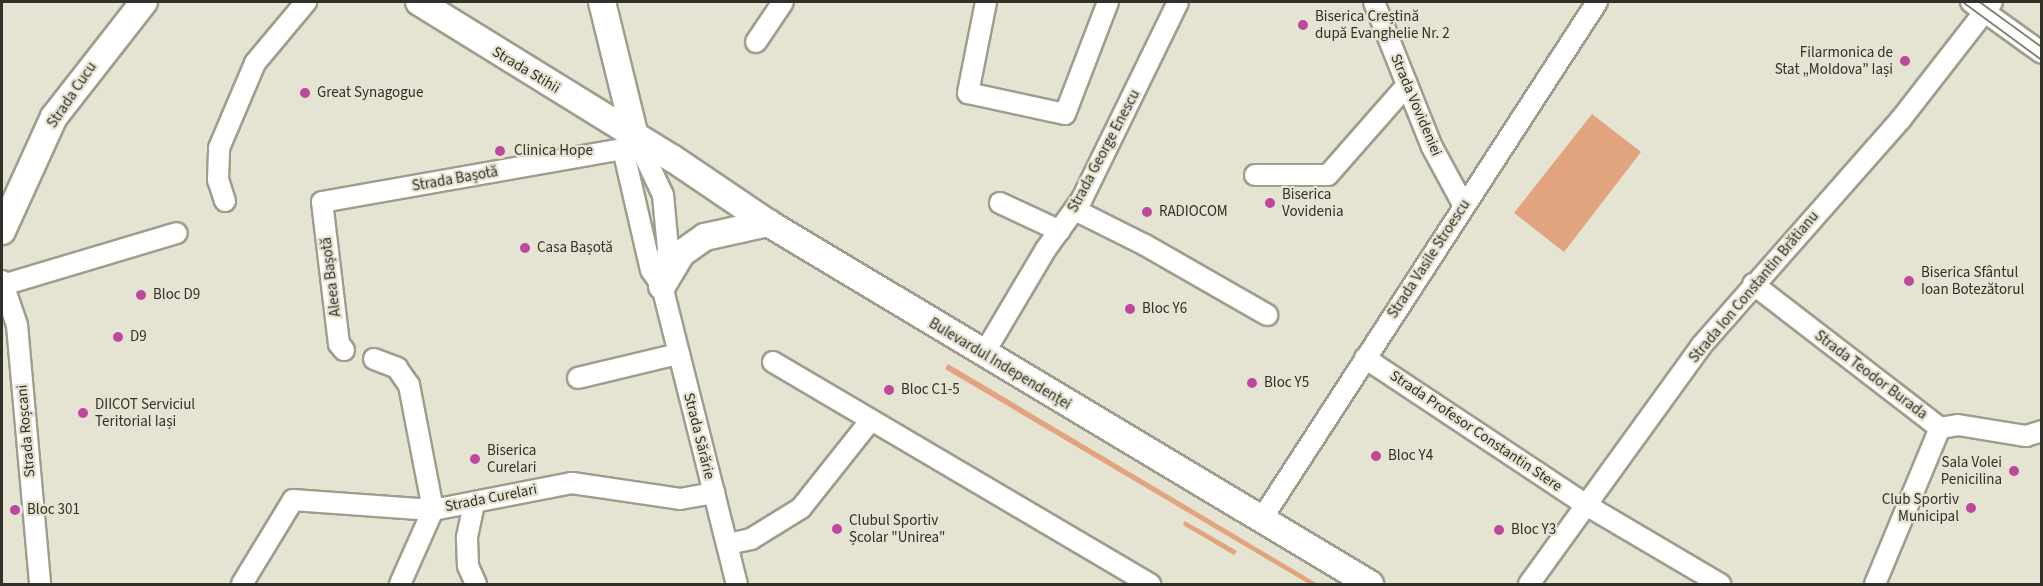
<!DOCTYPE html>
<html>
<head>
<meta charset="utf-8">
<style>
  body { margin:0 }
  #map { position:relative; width:2043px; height:586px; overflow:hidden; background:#e5e3d2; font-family:"Source Sans 3",sans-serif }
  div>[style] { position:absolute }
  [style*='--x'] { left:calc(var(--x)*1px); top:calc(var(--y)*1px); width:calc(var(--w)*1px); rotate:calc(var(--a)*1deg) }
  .green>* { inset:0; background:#e1a47e }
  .roads { filter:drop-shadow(2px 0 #9f9d8d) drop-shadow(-2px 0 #9f9d8d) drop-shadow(0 2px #9f9d8d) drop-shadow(0 -2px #9f9d8d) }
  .minor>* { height:20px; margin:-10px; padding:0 10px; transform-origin:10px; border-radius:10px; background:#fff }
  .major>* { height:26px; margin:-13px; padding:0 13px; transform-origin:13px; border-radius:13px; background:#fff }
  .tram>* { height:1.5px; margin:-0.75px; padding:0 0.75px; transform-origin:0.75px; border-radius:0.75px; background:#838176 }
  .dots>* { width:16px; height:16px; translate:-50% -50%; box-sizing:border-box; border:3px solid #e5e3d2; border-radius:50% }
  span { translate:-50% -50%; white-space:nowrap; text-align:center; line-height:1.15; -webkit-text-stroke:4.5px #e5e3d2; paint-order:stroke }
  .poi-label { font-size:15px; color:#313029 }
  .left { translate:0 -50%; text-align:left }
  .right { translate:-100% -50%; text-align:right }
  .street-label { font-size:15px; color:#313029 }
  .frame { position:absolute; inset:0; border:3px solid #313029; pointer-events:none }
</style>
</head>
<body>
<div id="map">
  <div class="green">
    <i style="clip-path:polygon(1592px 114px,1641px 152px,1564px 252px,1514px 213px)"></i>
    <i style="clip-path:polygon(948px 364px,1318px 584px,1309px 584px,945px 369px)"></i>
    <i style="clip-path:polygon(1185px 521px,1237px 551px,1234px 555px,1183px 525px)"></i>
  </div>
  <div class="roads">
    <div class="minor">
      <i style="--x:986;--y:2;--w:93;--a:101.2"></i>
      <i style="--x:968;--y:93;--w:99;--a:12.2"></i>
      <i style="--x:1065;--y:114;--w:120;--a:-69"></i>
      <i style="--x:1374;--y:2;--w:156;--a:68.2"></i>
      <i style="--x:1432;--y:147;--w:67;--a:61.5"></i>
      <i style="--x:1971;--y:2;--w:87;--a:35.7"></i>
      <i style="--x:756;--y:42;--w:48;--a:-56"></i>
      <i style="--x:623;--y:149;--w:18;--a:-47"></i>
      <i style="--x:635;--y:136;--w:65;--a:64.6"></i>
      <i style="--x:663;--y:195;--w:54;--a:84.7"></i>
      <i style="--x:668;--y:249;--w:37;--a:99"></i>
      <i style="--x:662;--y:286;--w:307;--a:75.9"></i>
      <i style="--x:623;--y:149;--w:124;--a:77"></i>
      <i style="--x:651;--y:270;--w:19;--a:55"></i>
      <i style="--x:1255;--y:175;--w:73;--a:0"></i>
      <i style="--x:1328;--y:175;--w:120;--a:-48.7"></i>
      <i style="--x:225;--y:201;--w:22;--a:-108"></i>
      <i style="--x:218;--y:180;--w:32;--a:-88"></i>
      <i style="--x:219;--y:148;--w:92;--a:-67"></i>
      <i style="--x:255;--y:63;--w:80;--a:-50.1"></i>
      <i style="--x:1000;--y:203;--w:66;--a:25"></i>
      <i style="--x:1075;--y:210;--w:78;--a:26.6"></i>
      <i style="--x:1145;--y:245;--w:141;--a:29.8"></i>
      <i style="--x:2;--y:281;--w:46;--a:71.2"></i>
      <i style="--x:17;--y:325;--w:260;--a:84.9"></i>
      <i style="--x:6;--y:284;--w:178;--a:-16.6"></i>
      <i style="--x:1753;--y:284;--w:236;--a:37.6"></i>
      <i style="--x:344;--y:350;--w:8;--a:-130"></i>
      <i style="--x:339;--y:344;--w:143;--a:-96.8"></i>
      <i style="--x:322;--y:202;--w:306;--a:-10"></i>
      <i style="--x:983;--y:355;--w:123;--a:-59.3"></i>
      <i style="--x:1046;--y:249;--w:62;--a:-54.2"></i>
      <i style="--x:1082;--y:199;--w:219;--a:-64"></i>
      <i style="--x:1365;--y:358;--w:265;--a:33.6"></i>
      <i style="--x:1586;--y:505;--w:156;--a:30.5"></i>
      <i style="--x:374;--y:359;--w:25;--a:21"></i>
      <i style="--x:397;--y:368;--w:21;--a:55"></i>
      <i style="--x:409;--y:385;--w:127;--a:79.1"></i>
      <i style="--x:773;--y:362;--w:438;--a:30.5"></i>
      <i style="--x:578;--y:378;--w:103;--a:-13.5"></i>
      <i style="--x:1940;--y:428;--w:18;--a:-9"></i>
      <i style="--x:1958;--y:425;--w:69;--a:9.2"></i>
      <i style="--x:2026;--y:436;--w:17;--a:-17"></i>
      <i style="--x:474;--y:504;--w:35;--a:102"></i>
      <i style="--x:467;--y:538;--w:28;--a:88"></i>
      <i style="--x:468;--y:566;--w:20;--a:66"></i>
      <i style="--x:1263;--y:517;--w:614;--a:-57.03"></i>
      <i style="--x:728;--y:544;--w:24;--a:-12"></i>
      <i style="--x:751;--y:539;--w:59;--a:-31.8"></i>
      <i style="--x:801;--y:508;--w:112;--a:-51.5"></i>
      <i style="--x:242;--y:584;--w:98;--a:-58.7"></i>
      <i style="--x:293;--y:500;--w:140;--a:4.1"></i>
      <i style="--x:433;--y:510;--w:142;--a:-11"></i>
      <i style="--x:572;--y:483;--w:109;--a:8.4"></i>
      <i style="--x:680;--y:499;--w:35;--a:-10"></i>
      <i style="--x:400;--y:584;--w:81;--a:-66"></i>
      <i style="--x:1529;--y:584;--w:294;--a:-54.1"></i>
      <i style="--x:1701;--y:346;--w:303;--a:-48.6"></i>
      <i style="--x:1901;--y:119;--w:148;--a:-52.1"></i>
      <i style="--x:1875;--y:584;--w:169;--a:-67.4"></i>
    </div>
    <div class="major">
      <i style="--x:419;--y:2;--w:297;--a:31.7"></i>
      <i style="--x:672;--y:158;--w:116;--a:34.1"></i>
      <i style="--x:768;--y:223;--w:702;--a:30.95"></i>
      <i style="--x:602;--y:2;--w:138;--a:76.2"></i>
      <i style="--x:2;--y:231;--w:125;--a:-65.5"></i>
      <i style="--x:54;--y:117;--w:146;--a:-52"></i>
      <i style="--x:662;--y:286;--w:39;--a:-59"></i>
      <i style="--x:682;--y:253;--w:28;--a:-35"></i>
      <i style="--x:705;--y:237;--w:65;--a:-12.5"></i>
    </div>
  </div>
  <div class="tram">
    <i style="--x:1963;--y:2;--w:98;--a:36.3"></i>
    <i style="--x:1980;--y:2;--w:77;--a:36"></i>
  </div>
  <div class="dots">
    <i style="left:1303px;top:25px;background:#bf489d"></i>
    <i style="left:1905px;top:61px;background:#bf489d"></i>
    <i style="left:305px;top:93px;background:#bf489d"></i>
    <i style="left:500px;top:151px;background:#bf489d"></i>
    <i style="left:1270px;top:203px;background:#bf489d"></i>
    <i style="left:1147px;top:212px;background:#bf489d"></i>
    <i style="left:525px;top:248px;background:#bf489d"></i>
    <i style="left:1909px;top:281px;background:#bf489d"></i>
    <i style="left:141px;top:295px;background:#bf489d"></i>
    <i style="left:1130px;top:309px;background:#bf489d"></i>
    <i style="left:118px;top:337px;background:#bf489d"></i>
    <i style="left:1252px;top:383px;background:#bf489d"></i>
    <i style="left:889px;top:390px;background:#bf489d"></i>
    <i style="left:83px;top:413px;background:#bf489d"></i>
    <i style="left:1376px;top:456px;background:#bf489d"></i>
    <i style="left:475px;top:459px;background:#bf489d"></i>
    <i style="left:2014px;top:471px;background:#bf489d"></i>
    <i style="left:1971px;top:508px;background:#bf489d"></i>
    <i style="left:15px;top:510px;background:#bf489d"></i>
    <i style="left:837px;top:529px;background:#bf489d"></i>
    <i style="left:1499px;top:530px;background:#bf489d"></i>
  </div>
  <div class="poi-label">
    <span class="left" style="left:1315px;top:25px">Biserica Creștină<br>după Evanghelie Nr. 2</span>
    <span class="right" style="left:1893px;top:61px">Filarmonica de<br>Stat „Moldova” Iași</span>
    <span class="left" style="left:317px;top:93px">Great Synagogue</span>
    <span class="left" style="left:514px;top:151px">Clinica Hope</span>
    <span class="left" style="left:1282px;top:203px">Biserica<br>Vovidenia</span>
    <span class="left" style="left:1159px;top:212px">RADIOCOM</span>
    <span class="left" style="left:537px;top:248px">Casa Bașotă</span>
    <span class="left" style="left:1921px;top:281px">Biserica Sfântul<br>Ioan Botezătorul</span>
    <span class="left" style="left:153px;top:295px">Bloc D9</span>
    <span class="left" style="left:1142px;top:309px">Bloc Y6</span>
    <span class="left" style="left:130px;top:337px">D9</span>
    <span class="left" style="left:1264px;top:383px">Bloc Y5</span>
    <span class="left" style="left:901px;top:390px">Bloc C1-5</span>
    <span class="left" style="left:95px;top:413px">DIICOT Serviciul<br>Teritorial Iași</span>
    <span class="left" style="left:487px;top:459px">Biserica<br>Curelari</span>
    <span class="left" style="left:1388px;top:456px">Bloc Y4</span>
    <span class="right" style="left:2002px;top:471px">Sala Volei<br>Penicilina</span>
    <span class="right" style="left:1959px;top:508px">Club Sportiv<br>Municipal</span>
    <span class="left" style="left:27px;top:510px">Bloc 301</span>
    <span class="left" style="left:849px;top:529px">Clubul Sportiv<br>Școlar "Unirea"</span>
    <span class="left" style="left:1511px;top:530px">Bloc Y3</span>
  </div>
  <div class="street-label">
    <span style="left:526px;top:70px;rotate:31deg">Strada Stihii</span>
    <span style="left:72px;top:95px;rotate:-56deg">Strada Cucu</span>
    <span style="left:1416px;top:105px;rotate:67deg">Strada Vovideniei</span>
    <span style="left:1104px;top:151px;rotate:-62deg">Strada George Enescu</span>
    <span style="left:455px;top:179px;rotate:-10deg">Strada Bașotă</span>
    <span style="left:1429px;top:259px;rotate:-57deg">Strada Vasile Stroescu</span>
    <span style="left:331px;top:277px;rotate:-97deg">Aleea Bașotă</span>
    <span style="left:1754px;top:287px;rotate:-50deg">Strada Ion Constantin Brătianu</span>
    <span style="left:1000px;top:364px;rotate:31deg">Bulevardul Independenței</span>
    <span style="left:1871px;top:375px;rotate:37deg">Strada Teodor Burada</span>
    <span style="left:26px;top:431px;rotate:-95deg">Strada Roșcani</span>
    <span style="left:1476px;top:431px;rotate:34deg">Strada Profesor Constantin Stere</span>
    <span style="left:699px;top:436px;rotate:76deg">Strada Sărărie</span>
    <span style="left:491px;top:498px;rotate:-11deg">Strada Curelari</span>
  </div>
  <div class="frame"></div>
</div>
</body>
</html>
